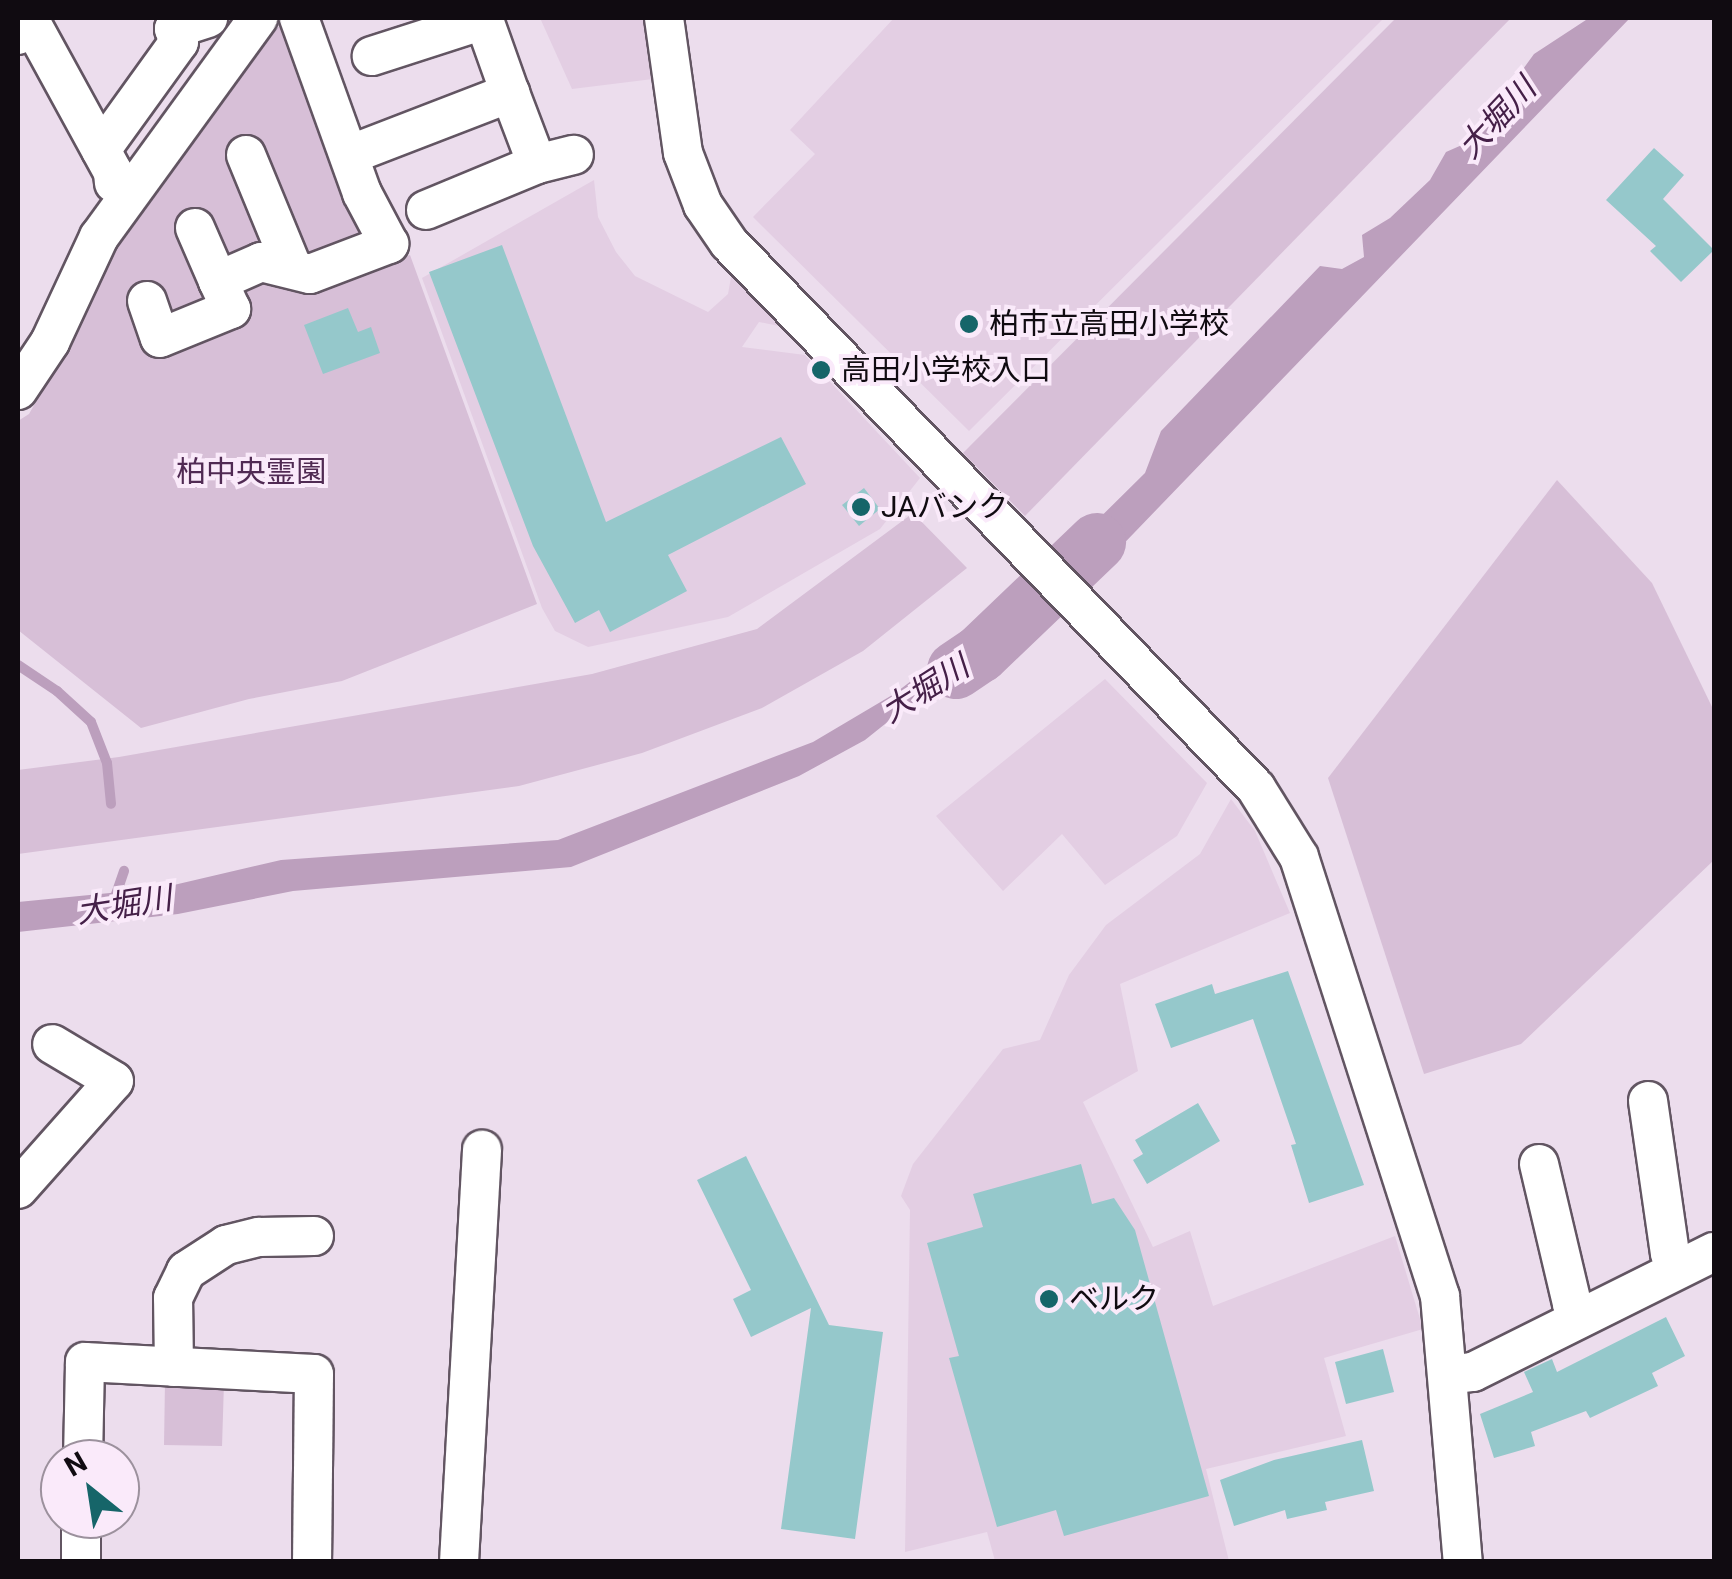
<!DOCTYPE html>
<html>
<head>
<meta charset="utf-8">
<style>
  body { margin:0 }
  #map { position:relative; width:1732px; height:1579px; overflow:hidden; background:#ecdded; font-family:Roboto,"Noto Sans JP",sans-serif }
  div>[style] { position:absolute }
  [style*='--x'] { left:calc(var(--x)*1px); top:calc(var(--y)*1px); width:calc(var(--w)*1px); rotate:calc(var(--a)*1deg) }
  .built>* { inset:0; background:#e3cee3 }
  .green>* { inset:0; background:#d7bfd7 }
  .water>* { inset:0; background:#bc9fbd }
  .stream>* { height:10px; margin:-5px; padding:0 5px; transform-origin:5px; border-radius:5px; background:#bc9fbd }
  .river>* { height:58px; margin:-29px; padding:0 29px; transform-origin:29px; border-radius:29px; background:#bc9fbd }
  .building>* { inset:0; background:#95c8cb }
  .roads { filter:drop-shadow(2px 0 #625562) drop-shadow(-2px 0 #625562) drop-shadow(0 2px #625562) drop-shadow(0 -2px #625562) }
  .minor>* { height:38px; margin:-19px; padding:0 19px; transform-origin:19px; border-radius:19px; background:#fff }
  .dots>* { width:28px; height:28px; translate:-50% -50%; box-sizing:border-box; border:5px solid #faeafa; border-radius:50% }
  span { translate:-50% -50%; white-space:nowrap; text-align:center; line-height:1.15; -webkit-text-stroke:8px #faeafa; paint-order:stroke }
  .poi-label { font-size:30px; color:#100b11 }
  .left { translate:0 -50%; text-align:left }
  .park-label { font-size:30px; color:#502a53 }
  .water-label { font-size:32px; color:#452048; font-style:italic }
  .frame { position:absolute; inset:0; border:20px solid #100b11; pointer-events:none }
  .north { position:absolute; left:40px; top:1439px; width:100px; height:100px; box-sizing:border-box; background:#faeafa; border:2px solid #9c919d; border-radius:50%; rotate:330deg; font-size:28px; font-weight:700; line-height:40px; text-align:center; color:#100b11 }
  .north::after { content:''; display:block; margin:auto; width:35px; height:45px; background:#166569; clip-path:polygon(50% 0,100% 100%,50% 72%,0 100%) }
</style>
</head>
<body>
<div id="map">
  <div class="built">
    <i style="clip-path:polygon(540px 18px,655px 18px,661px 78px,572px 89px)"></i>
    <i style="clip-path:polygon(894px 18px,1384px 18px,969px 431px,753px 217px,815px 154px,790px 130px)"></i>
    <i style="clip-path:polygon(594px 180px,598px 217px,616px 252px,635px 276px,708px 312px,728px 294px,733px 266px,784px 327px,759px 322px,742px 347px,805px 355px,920px 478px,880px 529px,728px 617px,588px 647px,555px 631px,542px 608px,422px 278px)"></i>
    <i style="clip-path:polygon(1105px 679px,1207px 783px,1177px 836px,1105px 885px,1062px 834px,1003px 891px,936px 816px)"></i>
    <i style="clip-path:polygon(1231px 799px,1255px 831px,1290px 913px,1120px 984px,1138px 1071px,1083px 1102px,1153px 1247px,1190px 1231px,1213px 1306px,1395px 1236px,1423px 1329px,1324px 1358px,1346px 1436px,1206px 1469px,1229px 1561px,995px 1561px,987px 1532px,905px 1552px,910px 1210px,901px 1196px,913px 1164px,1003px 1049px,1040px 1040px,1069px 975px,1106px 925px,1200px 854px)"></i>
  </div>
  <div class="green">
    <i style="clip-path:polygon(1396px 18px,1511px 18px,1025px 516px,963px 453px)"></i>
    <i style="clip-path:polygon(278px 27px,289px 29px,371px 268px,410px 255px,537px 604px,342px 681px,249px 699px,141px 728px,18px 630px,18px 421px,29px 414px,66px 349px,114px 238px)"></i>
    <i style="clip-path:polygon(1557px 480px,1652px 583px,1714px 711px,1714px 860px,1521px 1044px,1424px 1074px,1328px 778px)"></i>
    <i style="clip-path:polygon(913px 513px,967px 568px,863px 651px,762px 708px,642px 753px,519px 786px,18px 854px,18px 770px,119px 757px,592px 674px,757px 629px)"></i>
    <i style="clip-path:polygon(165px 1381px,224px 1382px,222px 1446px,164px 1445px)"></i>
  </div>
  <div class="water">
    <i style="clip-path:polygon(1589px 18px,1630px 18px,1082px 587px,1056px 561px,1145px 473px,1161px 431px,1320px 266px,1342px 269px,1364px 257px,1362px 235px,1390px 218px,1430px 180px,1446px 152px,1471px 141px,1534px 54px)"></i>
    <i style="clip-path:polygon(1006px 609px,1027px 632px,905px 708px,865px 740px,799px 776px,571px 867px,293px 891px,178px 914px,18px 932px,18px 902px,161px 888px,281px 860px,558px 840px,813px 742px,894px 694px)"></i>
  </div>
  <div class="stream">
    <i style="--x:18;--y:665;--w:47;--a:33.7"></i>
    <i style="--x:57;--y:691;--w:46;--a:42.4"></i>
    <i style="--x:91;--y:722;--w:44;--a:68.7"></i>
    <i style="--x:107;--y:763;--w:41;--a:84.4"></i>
    <i style="--x:113;--y:903;--w:34;--a:-71"></i>
  </div>
  <div class="river">
    <i style="--x:956;--y:670;--w:29;--a:-34"></i>
    <i style="--x:980;--y:654;--w:162;--a:-43.7"></i>
  </div>
  <div class="building">
    <i style="clip-path:polygon(1654px 148px,1684px 175px,1663px 199px,1714px 250px,1681px 282px,1650px 251px,1656px 246px,1606px 200px)"></i>
    <i style="clip-path:polygon(502px 245px,606px 522px,781px 437px,806px 484px,668px 555px,687px 591px,610px 632px,599px 610px,575px 623px,533px 546px,429px 272px)"></i>
    <i style="clip-path:polygon(348px 308px,358px 332px,371px 327px,380px 353px,323px 374px,304px 325px)"></i>
    <i style="clip-path:polygon(864px 488px,880px 509px,859px 526px,842px 505px)"></i>
    <i style="clip-path:polygon(1288px 971px,1364px 1185px,1309px 1203px,1291px 1145px,1296px 1144px,1253px 1019px,1171px 1048px,1155px 1004px,1212px 984px,1215px 994px)"></i>
    <i style="clip-path:polygon(1198px 1103px,1220px 1141px,1147px 1184px,1133px 1160px,1143px 1154px,1135px 1140px)"></i>
    <i style="clip-path:polygon(746px 1156px,829px 1325px,883px 1332px,855px 1539px,781px 1529px,811px 1308px,751px 1337px,733px 1299px,751px 1290px,697px 1180px)"></i>
    <i style="clip-path:polygon(1081px 1164px,1092px 1204px,1114px 1198px,1135px 1230px,1209px 1496px,1064px 1536px,1056px 1510px,997px 1527px,949px 1358px,959px 1356px,927px 1243px,983px 1227px,973px 1194px)"></i>
    <i style="clip-path:polygon(1666px 1317px,1685px 1356px,1652px 1373px,1658px 1386px,1590px 1418px,1586px 1411px,1531px 1432px,1535px 1446px,1494px 1458px,1480px 1414px,1533px 1392px,1524px 1372px,1552px 1359px,1557px 1372px)"></i>
    <i style="clip-path:polygon(1383px 1349px,1394px 1392px,1346px 1404px,1335px 1362px)"></i>
    <i style="clip-path:polygon(1362px 1440px,1374px 1491px,1325px 1502px,1327px 1510px,1287px 1519px,1285px 1510px,1234px 1526px,1220px 1480px,1274px 1460px)"></i>
  </div>
  <div class="roads">
    <div class="minor">
      <i style="--x:664;--y:18;--w:136;--a:82"></i>
      <i style="--x:683;--y:153;--w:56;--a:69"></i>
      <i style="--x:703;--y:205;--w:46;--a:55.6"></i>
      <i style="--x:729;--y:243;--w:758;--a:45.96"></i>
      <i style="--x:1256;--y:788;--w:81;--a:58.1"></i>
      <i style="--x:1299;--y:857;--w:461;--a:72.2"></i>
      <i style="--x:1440;--y:1296;--w:267;--a:85.1"></i>
      <i style="--x:18;--y:35;--w:17;--a:-31"></i>
      <i style="--x:33;--y:26;--w:166;--a:61.3"></i>
      <i style="--x:113;--y:172;--w:11;--a:85"></i>
      <i style="--x:510;--y:93;--w:76;--a:69.2"></i>
      <i style="--x:101;--y:150;--w:133;--a:-54.2"></i>
      <i style="--x:179;--y:42;--w:14;--a:-111"></i>
      <i style="--x:174;--y:29;--w:36;--a:-18"></i>
      <i style="--x:246;--y:155;--w:123;--a:67.6"></i>
      <i style="--x:349;--y:155;--w:173;--a:-21.1"></i>
      <i style="--x:510;--y:93;--w:77;--a:-109.6"></i>
      <i style="--x:484;--y:20;--w:118;--a:162.2"></i>
      <i style="--x:426;--y:210;--w:120;--a:-22.5"></i>
      <i style="--x:537;--y:164;--w:38;--a:-14"></i>
      <i style="--x:195;--y:228;--w:58;--a:66.5"></i>
      <i style="--x:147;--y:301;--w:39;--a:71"></i>
      <i style="--x:160;--y:338;--w:77;--a:-22.2"></i>
      <i style="--x:231;--y:309;--w:31;--a:-115"></i>
      <i style="--x:218;--y:281;--w:47;--a:-23.8"></i>
      <i style="--x:261;--y:262;--w:50;--a:13.8"></i>
      <i style="--x:310;--y:274;--w:85;--a:-20.8"></i>
      <i style="--x:389;--y:244;--w:58;--a:-117.9"></i>
      <i style="--x:362;--y:193;--w:186;--a:-109.8"></i>
      <i style="--x:18;--y:390;--w:58;--a:-56.3"></i>
      <i style="--x:50;--y:342;--w:116;--a:-65"></i>
      <i style="--x:99;--y:237;--w:271;--a:-54"></i>
      <i style="--x:1648;--y:1101;--w:154;--a:81.8"></i>
      <i style="--x:1670;--y:1253;--w:18;--a:63"></i>
      <i style="--x:1539;--y:1164;--w:144;--a:76.7"></i>
      <i style="--x:1572;--y:1304;--w:16;--a:63"></i>
      <i style="--x:18;--y:1189;--w:144;--a:-48.4"></i>
      <i style="--x:114;--y:1081;--w:72;--a:-149.2"></i>
      <i style="--x:174;--y:1367;--w:69;--a:-90.8"></i>
      <i style="--x:173;--y:1298;--w:30;--a:-64"></i>
      <i style="--x:186;--y:1271;--w:48;--a:-33"></i>
      <i style="--x:226;--y:1245;--w:34;--a:-14"></i>
      <i style="--x:259;--y:1237;--w:55;--a:-1"></i>
      <i style="--x:1448;--y:1375;--w:25;--a:-7"></i>
      <i style="--x:1473;--y:1372;--w:269;--a:-26.5"></i>
      <i style="--x:83;--y:1459;--w:97;--a:-88.8"></i>
      <i style="--x:85;--y:1362;--w:229;--a:3"></i>
      <i style="--x:314;--y:1374;--w:188;--a:90.6"></i>
      <i style="--x:81;--y:1562;--w:43;--a:-90"></i>
      <i style="--x:459;--y:1562;--w:413;--a:-86.8"></i>
    </div>
  </div>
  <div class="dots">
    <i style="left:969px;top:324px;background:#166569"></i>
    <i style="left:821px;top:370px;background:#166569"></i>
    <i style="left:861px;top:507px;background:#166569"></i>
    <i style="left:1049px;top:1299px;background:#166569"></i>
  </div>
  <div class="poi-label">
    <span class="left" style="left:989px;top:324px">柏市立高田小学校</span>
    <span class="left" style="left:841px;top:370px">高田小学校入口</span>
    <span class="left" style="left:881px;top:507px">JAバンク</span>
    <span class="left" style="left:1069px;top:1299px">ベルク</span>
  </div>
  <div class="park-label">
    <span style="left:251px;top:472px">柏中央霊園</span>
  </div>
  <div class="water-label">
    <span style="left:1497px;top:118px;rotate:-47deg">大堀川</span>
    <span style="left:925px;top:689px;rotate:-32deg">大堀川</span>
    <span style="left:124px;top:905px;rotate:-9deg">大堀川</span>
  </div>
  <div class="frame"></div>
  <div class="north">N</div>
</div>
</body>
</html>
